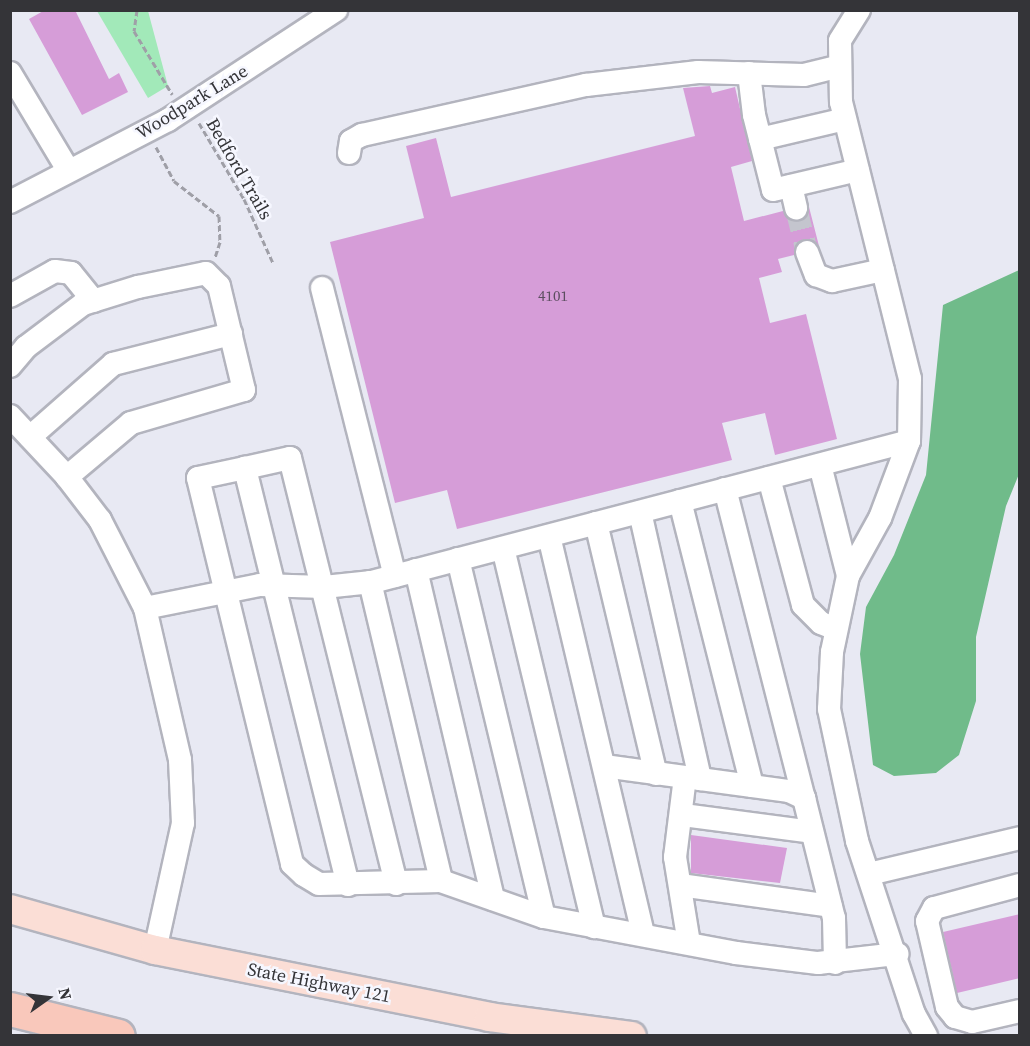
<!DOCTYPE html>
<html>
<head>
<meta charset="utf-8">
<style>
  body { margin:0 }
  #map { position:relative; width:1030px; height:1046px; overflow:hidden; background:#e8e9f3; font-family:"Source Serif 4",serif }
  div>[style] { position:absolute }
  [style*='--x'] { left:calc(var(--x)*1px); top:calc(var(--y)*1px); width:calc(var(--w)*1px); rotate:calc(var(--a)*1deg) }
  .green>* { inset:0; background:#a2e9b9 }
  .forest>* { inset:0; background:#70bb8a }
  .building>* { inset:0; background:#d69dd8 }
  .minor-tunnel>* { height:22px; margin-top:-11px; transform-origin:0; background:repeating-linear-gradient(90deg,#c4c5ce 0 22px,transparent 0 33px) }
  .path>* { height:3px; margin-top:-1.5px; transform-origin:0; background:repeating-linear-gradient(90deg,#9f9fa7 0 6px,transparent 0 9px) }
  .roads { filter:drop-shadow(2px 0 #b3b4be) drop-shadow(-2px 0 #b3b4be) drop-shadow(0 2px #b3b4be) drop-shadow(0 -2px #b3b4be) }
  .minor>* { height:22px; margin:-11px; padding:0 11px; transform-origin:11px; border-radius:11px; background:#fff }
  .major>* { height:28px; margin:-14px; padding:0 14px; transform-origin:14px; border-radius:14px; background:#fbded6 }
  .highway>* { height:33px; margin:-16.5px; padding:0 16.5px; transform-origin:16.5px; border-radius:16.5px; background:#f9c8bb }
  span { translate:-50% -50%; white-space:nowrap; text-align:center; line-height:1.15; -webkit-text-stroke:5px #f6f7ff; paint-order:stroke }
  .number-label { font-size:15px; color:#5c4e60 }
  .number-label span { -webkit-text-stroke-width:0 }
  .street-label { font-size:18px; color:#343438 }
  .frame { position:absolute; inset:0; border:12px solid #343438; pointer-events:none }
  .north { position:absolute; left:18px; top:968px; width:60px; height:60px; -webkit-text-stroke:4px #f6f7ff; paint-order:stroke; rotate:76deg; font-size:16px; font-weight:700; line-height:24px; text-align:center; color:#343438 }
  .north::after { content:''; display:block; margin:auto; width:21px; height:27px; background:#343438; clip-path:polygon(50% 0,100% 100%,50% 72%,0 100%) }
</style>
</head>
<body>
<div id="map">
  <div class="green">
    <i style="clip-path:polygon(97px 11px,148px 11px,168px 86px,148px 98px)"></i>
  </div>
  <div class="forest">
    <i style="clip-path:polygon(1019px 270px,1019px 474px,1006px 506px,976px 637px,976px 701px,959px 755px,936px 773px,894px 776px,873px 765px,860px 654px,866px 607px,894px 555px,926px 475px,943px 305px)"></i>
  </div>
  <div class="building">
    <i style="clip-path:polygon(45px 10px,75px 10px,109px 79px,119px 73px,128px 92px,82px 115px,29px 19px)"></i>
    <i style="clip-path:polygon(710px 86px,712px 93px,735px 87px,752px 161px,731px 167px,744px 221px,783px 211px,787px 218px,798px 221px,806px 217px,809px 207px,819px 246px,810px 239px,802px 240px,794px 255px,778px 259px,782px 272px,759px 278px,770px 323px,806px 314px,837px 439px,775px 455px,765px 413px,722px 423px,732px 460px,457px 529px,447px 490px,395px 503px,330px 242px,424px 218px,406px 146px,436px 138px,451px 197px,695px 136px,683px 88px)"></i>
    <i style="clip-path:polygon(691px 835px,787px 848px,780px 883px,691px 873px)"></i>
    <i style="clip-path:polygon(1020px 914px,1020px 978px,957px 993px,943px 932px)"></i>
  </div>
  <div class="minor-tunnel">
    <i style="--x:796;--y:208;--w:45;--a:76"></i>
  </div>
  <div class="path">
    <i style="--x:137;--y:10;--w:21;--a:98"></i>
    <i style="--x:134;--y:31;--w:74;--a:58.9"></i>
    <i style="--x:199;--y:123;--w:88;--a:59.4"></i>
    <i style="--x:244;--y:199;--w:70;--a:65.6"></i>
    <i style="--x:156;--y:147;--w:38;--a:62"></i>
    <i style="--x:174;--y:181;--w:57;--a:37.9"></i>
    <i style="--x:219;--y:216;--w:26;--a:88"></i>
    <i style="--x:220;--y:242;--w:16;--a:108"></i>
  </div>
  <div class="roads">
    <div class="minor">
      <i style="--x:859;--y:10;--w:36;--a:122"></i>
      <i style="--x:840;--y:41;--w:61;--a:89.1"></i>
      <i style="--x:841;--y:102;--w:285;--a:76"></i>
      <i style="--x:910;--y:379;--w:62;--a:90.9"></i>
      <i style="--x:909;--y:441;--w:82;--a:110.6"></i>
      <i style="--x:880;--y:518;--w:66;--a:118.9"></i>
      <i style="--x:848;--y:576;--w:78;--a:101.9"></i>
      <i style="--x:832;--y:652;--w:57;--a:93"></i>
      <i style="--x:829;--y:709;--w:135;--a:78"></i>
      <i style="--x:857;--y:841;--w:182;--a:71.8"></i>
      <i style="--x:914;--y:1014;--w:25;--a:61"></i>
      <i style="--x:10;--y:73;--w:113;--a:59.1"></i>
      <i style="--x:749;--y:73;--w:42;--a:83.2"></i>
      <i style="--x:754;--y:115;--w:77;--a:75.8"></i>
      <i style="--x:773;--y:190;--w:87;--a:-13.2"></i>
      <i style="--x:760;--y:139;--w:87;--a:-13.2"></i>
      <i style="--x:349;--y:153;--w:12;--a:-81"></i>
      <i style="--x:351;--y:141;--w:13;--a:-29"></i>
      <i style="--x:362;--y:135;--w:230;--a:-12.6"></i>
      <i style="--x:586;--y:85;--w:113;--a:-6.6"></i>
      <i style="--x:698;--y:72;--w:106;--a:1.6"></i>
      <i style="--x:804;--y:75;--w:37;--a:-14"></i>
      <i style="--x:791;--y:186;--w:23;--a:77"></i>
      <i style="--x:10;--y:202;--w:178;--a:-27.4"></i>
      <i style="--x:168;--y:120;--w:201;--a:-33.2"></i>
      <i style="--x:807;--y:252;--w:25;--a:69"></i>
      <i style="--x:816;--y:275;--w:17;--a:21"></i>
      <i style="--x:832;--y:281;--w:52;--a:-12.2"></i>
      <i style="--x:322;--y:288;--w:297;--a:75.8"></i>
      <i style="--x:10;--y:296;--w:51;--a:-29.1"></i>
      <i style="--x:55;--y:271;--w:16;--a:7"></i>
      <i style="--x:71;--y:273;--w:36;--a:51"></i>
      <i style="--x:10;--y:366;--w:25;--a:-50"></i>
      <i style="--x:26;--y:347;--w:71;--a:-37"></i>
      <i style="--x:83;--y:304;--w:58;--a:-17.2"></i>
      <i style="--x:138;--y:287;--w:69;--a:-11.6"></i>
      <i style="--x:206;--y:273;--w:18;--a:45"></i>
      <i style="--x:219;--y:286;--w:107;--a:76.5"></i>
      <i style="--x:244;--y:390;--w:118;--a:163.7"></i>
      <i style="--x:131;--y:423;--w:84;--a:139.8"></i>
      <i style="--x:10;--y:416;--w:83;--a:46.9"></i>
      <i style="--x:67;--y:477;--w:54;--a:52.5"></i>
      <i style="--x:100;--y:520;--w:99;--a:62.9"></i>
      <i style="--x:145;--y:608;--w:156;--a:77"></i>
      <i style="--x:180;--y:760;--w:63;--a:87.3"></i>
      <i style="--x:183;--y:823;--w:130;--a:102.4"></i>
      <i style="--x:30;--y:437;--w:111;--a:-41.3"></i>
      <i style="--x:113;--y:364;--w:122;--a:-14.3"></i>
      <i style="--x:820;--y:465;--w:114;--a:75.8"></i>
      <i style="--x:245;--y:468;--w:48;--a:168"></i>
      <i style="--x:198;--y:478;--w:397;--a:76.3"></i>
      <i style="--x:292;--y:864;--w:16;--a:43"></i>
      <i style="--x:304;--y:875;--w:17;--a:31"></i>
      <i style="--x:319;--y:884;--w:122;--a:-1.4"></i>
      <i style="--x:441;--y:881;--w:109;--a:19.3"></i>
      <i style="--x:544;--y:917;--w:195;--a:10.6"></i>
      <i style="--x:736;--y:953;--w:83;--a:7"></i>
      <i style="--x:818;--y:963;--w:80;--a:-6.5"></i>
      <i style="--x:769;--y:478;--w:131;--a:75"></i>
      <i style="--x:803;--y:605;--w:25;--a:45"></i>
      <i style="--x:821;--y:623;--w:16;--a:22"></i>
      <i style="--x:725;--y:489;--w:319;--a:75.7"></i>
      <i style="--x:680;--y:501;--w:294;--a:75.8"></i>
      <i style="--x:640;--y:512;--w:274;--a:77.3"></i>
      <i style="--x:596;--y:523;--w:258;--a:76.6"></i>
      <i style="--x:549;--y:536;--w:409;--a:76.7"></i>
      <i style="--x:503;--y:548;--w:390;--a:76.5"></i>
      <i style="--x:458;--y:559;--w:368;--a:76.5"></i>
      <i style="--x:416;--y:570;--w:338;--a:76.8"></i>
      <i style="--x:370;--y:582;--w:307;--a:76.6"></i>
      <i style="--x:145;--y:608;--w:117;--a:-11.3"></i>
      <i style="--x:260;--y:585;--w:64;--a:1.8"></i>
      <i style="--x:324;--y:587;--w:48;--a:-5.9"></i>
      <i style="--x:372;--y:582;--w:555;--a:-14.71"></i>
      <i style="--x:604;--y:766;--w:187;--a:7.7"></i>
      <i style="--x:789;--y:791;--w:17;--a:25"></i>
      <i style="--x:804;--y:798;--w:124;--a:76"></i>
      <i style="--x:834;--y:918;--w:45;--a:88.7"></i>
      <i style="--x:685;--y:777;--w:81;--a:97.1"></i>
      <i style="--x:675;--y:857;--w:87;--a:80.8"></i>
      <i style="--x:683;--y:815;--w:130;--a:7.5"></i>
      <i style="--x:869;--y:874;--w:155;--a:-13.4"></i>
      <i style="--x:348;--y:885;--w:430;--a:-103.9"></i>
      <i style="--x:245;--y:468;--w:46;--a:-12.5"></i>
      <i style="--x:290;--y:458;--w:439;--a:76"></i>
      <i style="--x:680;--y:885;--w:152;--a:7.9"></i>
      <i style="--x:1020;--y:885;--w:89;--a:165"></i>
      <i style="--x:934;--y:908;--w:15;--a:118"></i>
      <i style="--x:927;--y:921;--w:88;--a:76.9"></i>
      <i style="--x:947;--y:1007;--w:13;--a:51"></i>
      <i style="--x:955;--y:1017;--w:18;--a:16"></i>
      <i style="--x:972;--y:1022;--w:49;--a:-12.9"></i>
    </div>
    <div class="major">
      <i style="--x:10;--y:909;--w:151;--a:15.8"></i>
      <i style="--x:155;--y:950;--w:341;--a:11.3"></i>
      <i style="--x:489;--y:1017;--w:144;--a:7.6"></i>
    </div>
    <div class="highway">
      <i style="--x:10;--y:1009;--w:111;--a:14"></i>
    </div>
  </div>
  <div class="number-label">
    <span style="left:553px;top:296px">4101</span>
  </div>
  <div class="street-label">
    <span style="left:192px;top:102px;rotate:-31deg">Woodpark Lane</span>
    <span style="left:239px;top:169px;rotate:60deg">Bedford Trails</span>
    <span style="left:319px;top:983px;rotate:11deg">State Highway 121</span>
  </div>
  <div class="frame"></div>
  <div class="north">N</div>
</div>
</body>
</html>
